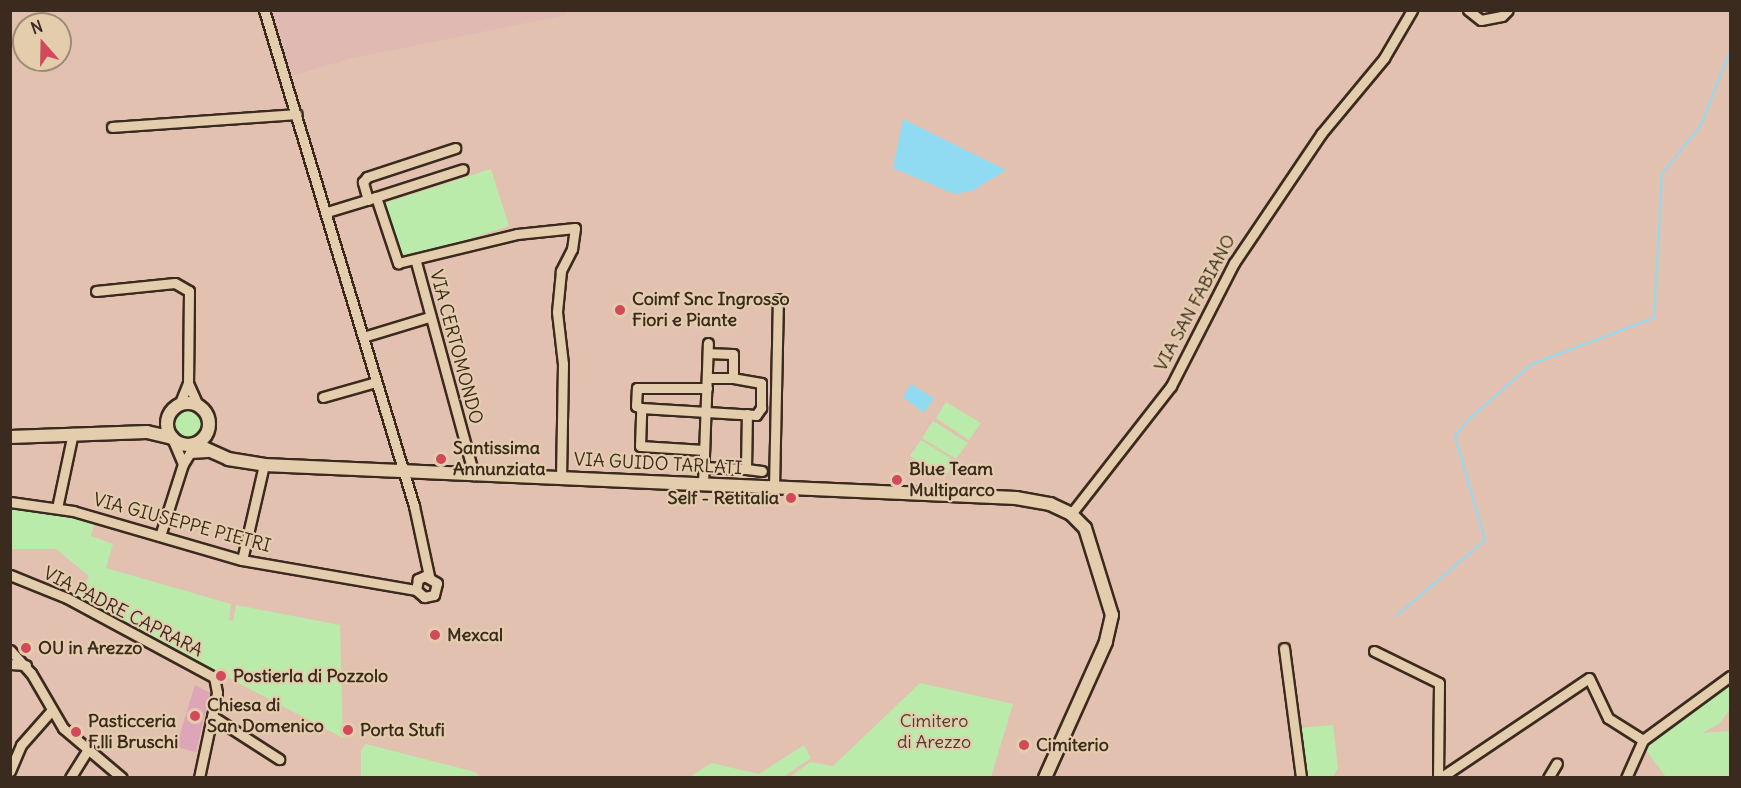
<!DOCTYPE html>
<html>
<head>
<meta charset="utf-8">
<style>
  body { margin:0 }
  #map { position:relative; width:1741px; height:788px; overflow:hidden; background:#e2c1b0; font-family:Delius,sans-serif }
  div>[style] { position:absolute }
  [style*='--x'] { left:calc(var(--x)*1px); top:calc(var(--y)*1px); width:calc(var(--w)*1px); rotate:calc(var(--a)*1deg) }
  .built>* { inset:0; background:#e0b9b2 }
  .green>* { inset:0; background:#baebab }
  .round { border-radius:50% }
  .water>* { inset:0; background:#90dbf1 }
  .stream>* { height:2px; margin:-1px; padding:0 1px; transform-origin:1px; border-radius:1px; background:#90dbf1 }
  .building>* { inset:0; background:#dda5b7 }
  .roads { filter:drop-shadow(2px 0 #3b2a1e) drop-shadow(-2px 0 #3b2a1e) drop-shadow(0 2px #3b2a1e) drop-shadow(0 -2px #3b2a1e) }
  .minor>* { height:9px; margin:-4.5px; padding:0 4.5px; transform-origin:4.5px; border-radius:4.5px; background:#e4cdad }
  .major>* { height:12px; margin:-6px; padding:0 6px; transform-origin:6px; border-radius:6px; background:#e4cdad }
  .major>.ring { margin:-6px; padding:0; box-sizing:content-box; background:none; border:12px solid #e4cdad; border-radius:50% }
  .dots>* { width:16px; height:16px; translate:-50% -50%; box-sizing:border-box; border:3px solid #e4cdad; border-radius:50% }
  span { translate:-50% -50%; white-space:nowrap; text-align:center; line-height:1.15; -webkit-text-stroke:4.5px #e4cdad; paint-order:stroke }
  .poi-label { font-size:18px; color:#3b2a1e; font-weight:700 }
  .left { translate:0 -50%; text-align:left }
  .right { translate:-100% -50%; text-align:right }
  .street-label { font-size:18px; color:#3b2a1e }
  .park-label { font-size:18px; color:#483d2c }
  .frame { position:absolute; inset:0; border:12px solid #3b2a1e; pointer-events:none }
  .north { position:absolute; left:12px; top:12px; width:60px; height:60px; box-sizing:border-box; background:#e4cdad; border:2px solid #a08c74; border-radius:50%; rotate:340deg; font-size:16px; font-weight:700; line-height:24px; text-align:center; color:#3b2a1e }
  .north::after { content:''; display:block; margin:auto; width:21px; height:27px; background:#d1495b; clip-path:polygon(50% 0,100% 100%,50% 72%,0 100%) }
</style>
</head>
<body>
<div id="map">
  <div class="built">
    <i style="clip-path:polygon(565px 10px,567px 15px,348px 59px,278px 80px,256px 11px)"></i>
  </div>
  <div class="green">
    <i style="clip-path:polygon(491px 169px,509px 226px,400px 261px,382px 204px)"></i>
    <i style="clip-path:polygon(946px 402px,981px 423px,969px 440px,936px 418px)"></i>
    <i class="round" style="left:174px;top:409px;width:28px;height:28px"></i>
    <i style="clip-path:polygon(933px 421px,968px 443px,956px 459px,922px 438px)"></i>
    <i style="clip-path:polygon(921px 440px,955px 461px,944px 478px,910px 456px)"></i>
    <i style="clip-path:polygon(10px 508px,95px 521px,91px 536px,113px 544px,106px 568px,231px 604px,229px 620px,233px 621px,236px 605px,340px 625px,343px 738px,77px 598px,89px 576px,56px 549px,11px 549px)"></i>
    <i style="clip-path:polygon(920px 683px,1013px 704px,991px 777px,790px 777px,810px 762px,833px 766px)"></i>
    <i style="clip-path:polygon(1730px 684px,1730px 709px,1719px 724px,1702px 733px,1730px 731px,1730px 777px,1666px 777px,1645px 749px)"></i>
    <i style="clip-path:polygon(1333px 725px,1338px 768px,1333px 777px,1306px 777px,1300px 728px)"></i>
    <i style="clip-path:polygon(366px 744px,475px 772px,479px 777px,361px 777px,361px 751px)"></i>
    <i style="clip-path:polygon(804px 745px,811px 758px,783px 777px,690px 777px,711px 763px,759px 774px)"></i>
  </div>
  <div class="water">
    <i style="clip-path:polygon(903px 119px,1006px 170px,972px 191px,954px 194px,893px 168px)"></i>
    <i style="clip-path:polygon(911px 384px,934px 398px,924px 413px,903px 397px)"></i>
  </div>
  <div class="stream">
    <i style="--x:1396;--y:616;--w:117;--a:-40.5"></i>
    <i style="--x:1485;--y:540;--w:108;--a:-106.1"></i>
    <i style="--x:1455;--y:436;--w:23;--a:-50"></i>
    <i style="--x:1470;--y:418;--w:82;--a:-41.1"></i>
    <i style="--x:1532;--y:364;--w:130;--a:-20.7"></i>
    <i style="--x:1654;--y:318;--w:144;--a:-86.8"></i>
    <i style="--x:1662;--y:174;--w:63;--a:-51.5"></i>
    <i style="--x:1701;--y:125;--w:79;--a:-68.6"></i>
  </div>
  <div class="building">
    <i style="clip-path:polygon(195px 685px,210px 693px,196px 752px,176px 747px)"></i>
  </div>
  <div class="roads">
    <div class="minor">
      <i style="--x:264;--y:10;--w:518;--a:73.17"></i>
      <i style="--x:414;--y:506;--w:72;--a:77.9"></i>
      <i style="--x:1468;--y:10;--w:16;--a:38"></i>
      <i style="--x:1481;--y:20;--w:21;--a:-11"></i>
      <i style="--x:1502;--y:16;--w:8;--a:-45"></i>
      <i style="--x:112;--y:127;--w:185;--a:-4"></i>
      <i style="--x:376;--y:197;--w:91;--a:-17.8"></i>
      <i style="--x:368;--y:200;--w:19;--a:-106"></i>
      <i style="--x:363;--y:182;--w:6;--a:-51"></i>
      <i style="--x:367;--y:177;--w:93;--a:-18.2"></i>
      <i style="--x:327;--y:212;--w:51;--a:-17"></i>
      <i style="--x:376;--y:197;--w:70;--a:71.6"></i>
      <i style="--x:398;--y:263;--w:122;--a:-13.7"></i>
      <i style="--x:517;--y:234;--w:58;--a:-5.9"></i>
      <i style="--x:575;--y:228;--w:21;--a:98"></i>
      <i style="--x:572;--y:249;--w:25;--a:117"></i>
      <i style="--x:561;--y:271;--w:41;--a:95.6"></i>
      <i style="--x:557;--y:312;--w:52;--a:83.4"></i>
      <i style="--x:563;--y:364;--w:113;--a:91"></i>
      <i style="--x:416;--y:262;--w:221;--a:74.8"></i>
      <i style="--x:96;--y:291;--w:79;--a:-5.8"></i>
      <i style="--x:175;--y:283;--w:16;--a:30"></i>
      <i style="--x:189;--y:291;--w:92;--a:90.6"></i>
      <i style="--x:188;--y:383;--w:24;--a:112"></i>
      <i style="--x:363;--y:337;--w:69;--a:-16.9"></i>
      <i style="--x:707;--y:378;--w:26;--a:0"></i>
      <i style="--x:733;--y:378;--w:24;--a:-90"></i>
      <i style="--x:733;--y:354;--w:25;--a:-178"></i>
      <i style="--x:188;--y:383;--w:24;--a:66"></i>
      <i style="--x:323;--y:397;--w:55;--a:-15.8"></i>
      <i style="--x:641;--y:408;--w:5;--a:-158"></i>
      <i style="--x:636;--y:406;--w:18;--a:-87"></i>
      <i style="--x:637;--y:388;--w:70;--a:0"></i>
      <i style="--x:172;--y:438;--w:28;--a:67"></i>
      <i style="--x:704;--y:450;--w:64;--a:-176.4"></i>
      <i style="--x:640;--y:446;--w:38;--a:-88"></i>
      <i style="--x:641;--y:408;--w:115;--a:3.5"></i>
      <i style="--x:756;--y:415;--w:9;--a:-54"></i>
      <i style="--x:761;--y:408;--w:25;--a:-90"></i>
      <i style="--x:761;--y:383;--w:28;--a:-170"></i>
      <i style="--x:704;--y:467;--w:42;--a:2.7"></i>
      <i style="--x:746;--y:469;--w:55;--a:-89"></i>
      <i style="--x:746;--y:469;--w:16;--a:7"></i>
      <i style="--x:703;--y:484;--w:141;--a:-88"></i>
      <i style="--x:774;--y:488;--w:189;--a:-88.8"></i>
      <i style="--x:10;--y:502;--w:64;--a:8.1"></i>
      <i style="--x:73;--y:511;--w:176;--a:16.2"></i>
      <i style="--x:242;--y:560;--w:177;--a:9.8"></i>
      <i style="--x:416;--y:590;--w:11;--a:41"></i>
      <i style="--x:424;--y:597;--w:10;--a:-11"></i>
      <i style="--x:434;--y:595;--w:12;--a:-76"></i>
      <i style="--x:437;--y:583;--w:14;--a:-150"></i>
      <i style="--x:425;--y:576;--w:8;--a:157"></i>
      <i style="--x:418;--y:579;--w:11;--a:100"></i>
      <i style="--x:57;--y:508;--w:77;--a:-78"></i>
      <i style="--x:1071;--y:514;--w:162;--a:-52"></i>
      <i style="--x:1171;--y:386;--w:138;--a:-62.9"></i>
      <i style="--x:1234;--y:263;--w:156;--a:-56"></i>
      <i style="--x:1321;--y:134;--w:99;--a:-50.3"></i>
      <i style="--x:1384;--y:58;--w:56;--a:-59.7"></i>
      <i style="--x:160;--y:536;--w:76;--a:-72.3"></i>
      <i style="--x:183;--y:464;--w:13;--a:-58"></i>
      <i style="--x:190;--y:453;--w:17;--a:-3"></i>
      <i style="--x:242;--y:560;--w:98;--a:-77"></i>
      <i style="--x:10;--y:575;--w:61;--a:22"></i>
      <i style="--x:67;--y:598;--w:167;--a:28.3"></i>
      <i style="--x:214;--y:677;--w:16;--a:79"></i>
      <i style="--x:217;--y:693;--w:87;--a:102"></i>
      <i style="--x:1284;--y:648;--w:131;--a:82.5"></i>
      <i style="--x:10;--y:650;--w:31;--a:48"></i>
      <i style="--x:31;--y:673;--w:64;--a:59.8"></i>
      <i style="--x:63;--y:728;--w:77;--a:40.3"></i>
      <i style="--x:1374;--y:651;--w:72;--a:26.2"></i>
      <i style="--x:1439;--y:683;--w:95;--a:90.6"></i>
      <i style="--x:10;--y:664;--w:16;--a:4"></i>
      <i style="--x:212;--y:716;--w:80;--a:32.7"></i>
      <i style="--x:10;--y:771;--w:28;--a:-67"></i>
      <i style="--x:21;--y:745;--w:47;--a:-48.5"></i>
      <i style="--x:70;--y:778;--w:32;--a:-58"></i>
      <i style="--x:1440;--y:778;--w:179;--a:-33.9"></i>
      <i style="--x:1589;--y:678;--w:44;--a:64.6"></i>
      <i style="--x:1608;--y:718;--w:41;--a:32.2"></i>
      <i style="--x:1548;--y:778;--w:17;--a:-59"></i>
      <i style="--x:1626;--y:778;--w:42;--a:-65.9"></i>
      <i style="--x:1643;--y:740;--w:108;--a:-36.3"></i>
    </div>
    <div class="major">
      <i class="ring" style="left:167px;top:403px;width:30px;height:30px"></i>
      <i style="--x:10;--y:437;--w:137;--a:-2.1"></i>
      <i style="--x:147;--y:432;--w:26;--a:13"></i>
      <i style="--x:195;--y:444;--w:36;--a:24"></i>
      <i style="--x:228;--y:459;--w:36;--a:9"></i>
      <i style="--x:264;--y:465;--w:753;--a:2.51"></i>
      <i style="--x:1016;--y:498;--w:35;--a:10"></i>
      <i style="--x:1050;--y:504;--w:23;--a:25"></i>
      <i style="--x:1071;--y:514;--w:20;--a:45"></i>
      <i style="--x:1085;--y:528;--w:91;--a:72.8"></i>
      <i style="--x:1112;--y:615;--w:28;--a:103"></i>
      <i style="--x:1106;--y:642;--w:149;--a:114.2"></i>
    </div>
  </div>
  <div class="dots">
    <i style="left:620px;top:310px;background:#d1495b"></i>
    <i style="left:441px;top:459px;background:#d1495b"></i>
    <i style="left:897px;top:480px;background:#d1495b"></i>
    <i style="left:791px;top:498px;background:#d1495b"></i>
    <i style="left:435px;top:635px;background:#d1495b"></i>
    <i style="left:26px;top:648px;background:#d1495b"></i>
    <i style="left:221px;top:676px;background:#d1495b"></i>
    <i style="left:195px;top:716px;background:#d1495b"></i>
    <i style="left:348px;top:730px;background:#d1495b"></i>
    <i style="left:76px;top:732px;background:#d1495b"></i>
    <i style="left:1024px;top:745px;background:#d1495b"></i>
  </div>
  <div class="poi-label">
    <span class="left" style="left:632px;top:310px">Coimf Snc Ingrosso<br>Fiori e Piante</span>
    <span class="left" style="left:453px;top:459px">Santissima<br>Annunziata</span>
    <span class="left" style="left:909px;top:480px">Blue Team<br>Multiparco</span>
    <span class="right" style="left:779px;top:498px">Self - Retitalia</span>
    <span class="left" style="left:447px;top:635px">Mexcal</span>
    <span class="left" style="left:38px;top:648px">OU in Arezzo</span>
    <span class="left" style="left:233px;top:676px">Postierla di Pozzolo</span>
    <span class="left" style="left:207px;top:716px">Chiesa di<br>San Domenico</span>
    <span class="left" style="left:88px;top:732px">Pasticceria<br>F.lli Bruschi</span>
    <span class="left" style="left:360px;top:730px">Porta Stufi</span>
    <span class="left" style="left:1036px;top:745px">Cimiterio</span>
  </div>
  <div class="street-label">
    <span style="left:1195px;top:303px;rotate:-62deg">VIA SAN FABIANO</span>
    <span style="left:456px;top:347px;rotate:75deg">VIA CERTOMONDO</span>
    <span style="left:658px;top:464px;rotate:3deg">VIA GUIDO TARLATI</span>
    <span style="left:182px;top:523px;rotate:15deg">VIA GIUSEPPE PIETRI</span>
    <span style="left:123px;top:612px;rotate:27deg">VIA PADRE CAPRARA</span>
  </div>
  <div class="park-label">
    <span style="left:934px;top:732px">Cimitero<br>di Arezzo</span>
  </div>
  <div class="frame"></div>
  <div class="north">N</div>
</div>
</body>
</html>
